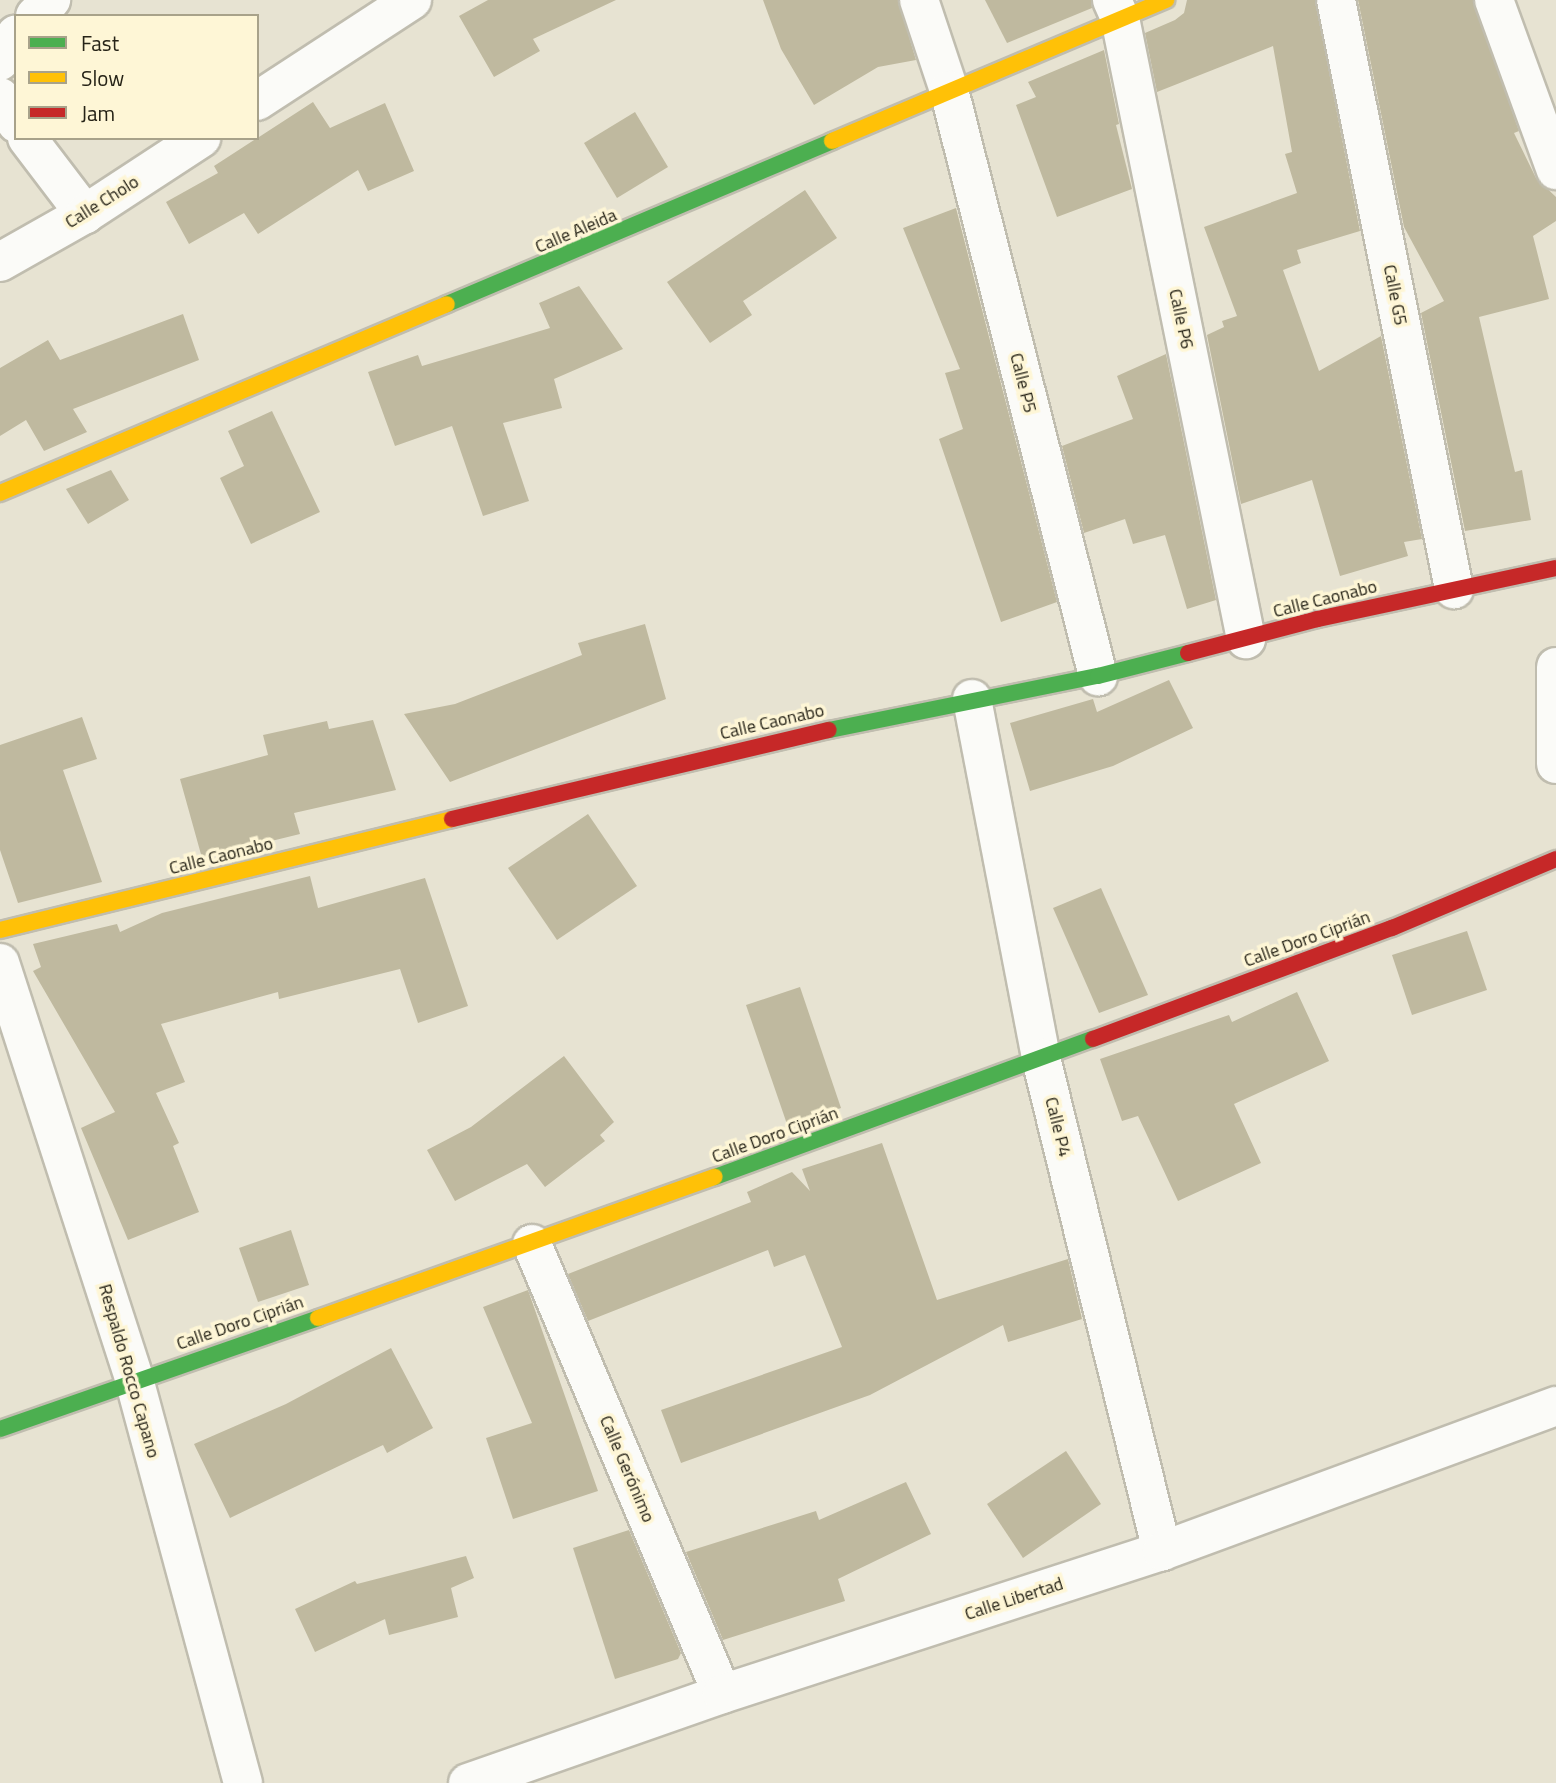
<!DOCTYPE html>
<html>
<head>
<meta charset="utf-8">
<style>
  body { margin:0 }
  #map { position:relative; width:1556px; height:1783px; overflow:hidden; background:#e7e3d2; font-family:"Titillium Web",sans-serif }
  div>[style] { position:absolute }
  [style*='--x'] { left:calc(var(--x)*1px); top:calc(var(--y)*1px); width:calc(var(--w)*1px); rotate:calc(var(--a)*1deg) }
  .building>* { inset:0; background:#bfb99f }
  .roads { filter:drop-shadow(2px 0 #c0bdaf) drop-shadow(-2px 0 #c0bdaf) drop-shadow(0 2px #c0bdaf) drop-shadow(0 -2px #c0bdaf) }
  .street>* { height:38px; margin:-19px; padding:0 19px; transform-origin:19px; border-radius:19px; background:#fbfbf8 }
  .fast>* { height:16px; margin:-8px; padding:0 8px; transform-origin:8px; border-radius:8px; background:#4caf50 }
  .slow>* { height:16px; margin:-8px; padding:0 8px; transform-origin:8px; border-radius:8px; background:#ffc107 }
  .jam>* { height:16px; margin:-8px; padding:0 8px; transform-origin:8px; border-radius:8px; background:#c62828 }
  span { translate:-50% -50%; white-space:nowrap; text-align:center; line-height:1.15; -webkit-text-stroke:7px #fef6d6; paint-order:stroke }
  .street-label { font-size:18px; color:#262317 }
  .legend { position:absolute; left:14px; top:14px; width:245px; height:126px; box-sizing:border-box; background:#fef6d6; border:2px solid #a8a28a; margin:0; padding:9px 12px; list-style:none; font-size:21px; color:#262317 }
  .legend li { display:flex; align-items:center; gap:14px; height:35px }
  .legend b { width:35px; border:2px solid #a8a28a }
</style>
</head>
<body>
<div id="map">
  <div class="building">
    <i style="clip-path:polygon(488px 0,616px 0,533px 39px,540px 51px,494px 77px,459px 16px)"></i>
    <i style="clip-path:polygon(763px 0,898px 0,916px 60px,878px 67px,814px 105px,781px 49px)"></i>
    <i style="clip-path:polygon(985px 0,1091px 0,1092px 8px,1007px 43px)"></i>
    <i style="clip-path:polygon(1187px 0,1315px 0,1360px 231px,1297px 250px,1301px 263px,1283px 270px,1319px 371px,1381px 336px,1422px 539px,1404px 542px,1408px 556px,1340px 576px,1312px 480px,1241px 504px,1207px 335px,1224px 327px,1222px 321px,1237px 316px,1204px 227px,1297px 193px,1285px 154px,1292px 152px,1273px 46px,1157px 92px,1145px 33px,1175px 20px,1184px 13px)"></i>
    <i style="clip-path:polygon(1358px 0,1473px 0,1519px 131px,1514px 133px,1536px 178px,1556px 197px,1556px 221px,1533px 236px,1549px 299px,1479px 317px,1515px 472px,1522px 470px,1531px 520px,1465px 531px,1421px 313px,1444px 301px,1404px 227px)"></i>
    <i style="clip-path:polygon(1104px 50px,1119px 124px,1116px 125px,1132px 189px,1057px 217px,1016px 105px,1036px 97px,1028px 82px)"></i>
    <i style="clip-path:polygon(313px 102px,330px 128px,385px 103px,414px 171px,368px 191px,358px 170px,258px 234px,244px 213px,189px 244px,166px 202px,218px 173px,214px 166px)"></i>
    <i style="clip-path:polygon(635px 112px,668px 167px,617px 198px,584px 143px)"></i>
    <i style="clip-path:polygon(805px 190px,837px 238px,743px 301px,752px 315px,710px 343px,667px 282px)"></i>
    <i style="clip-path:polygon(956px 208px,1057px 602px,1001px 622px,939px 439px,963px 429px,945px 373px,960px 369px,903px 228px)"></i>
    <i style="clip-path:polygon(579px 286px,623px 349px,554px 379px,562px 408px,503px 423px,529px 501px,483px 516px,452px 426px,395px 446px,368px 372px,418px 355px,422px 366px,550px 328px,539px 303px)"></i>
    <i style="clip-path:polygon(183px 314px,199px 360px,73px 409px,87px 432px,44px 451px,26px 420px,0 436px,0 368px,48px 340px,60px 360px)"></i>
    <i style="clip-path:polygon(1166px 354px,1216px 600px,1187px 609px,1165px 535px,1133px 544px,1125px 519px,1084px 533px,1062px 446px,1133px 419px,1117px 376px)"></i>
    <i style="clip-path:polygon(272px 411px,320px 512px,251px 544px,220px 478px,244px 466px,228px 431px)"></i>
    <i style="clip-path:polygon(111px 470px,129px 500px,88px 524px,66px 489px)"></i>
    <i style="clip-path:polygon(645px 624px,666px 699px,450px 782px,404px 714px,455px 704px,582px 655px,578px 643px)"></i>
    <i style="clip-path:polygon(1169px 680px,1193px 728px,1113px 766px,1030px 791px,1010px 723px,1093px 699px,1097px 712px)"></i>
    <i style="clip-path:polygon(82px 717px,97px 759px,63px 770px,102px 882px,18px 903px,0 850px,0 745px)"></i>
    <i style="clip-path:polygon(373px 720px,396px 790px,294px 813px,300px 834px,202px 858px,180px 779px,268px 755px,263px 735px,327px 721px,329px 729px)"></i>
    <i style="clip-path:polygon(588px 814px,637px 886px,557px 940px,508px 868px)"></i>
    <i style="clip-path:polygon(310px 876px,318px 908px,425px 878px,468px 1006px,418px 1023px,400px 969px,279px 999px,278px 992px,161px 1024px,185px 1082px,156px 1093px,179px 1143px,173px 1146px,199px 1212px,128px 1240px,81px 1128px,115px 1112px,33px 971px,41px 967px,33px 944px,117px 924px,120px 932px,162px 913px)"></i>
    <i style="clip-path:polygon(1101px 888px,1148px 995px,1099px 1013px,1053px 908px)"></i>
    <i style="clip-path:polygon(1467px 931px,1487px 990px,1412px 1015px,1392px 955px)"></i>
    <i style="clip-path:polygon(800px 987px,841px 1108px,788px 1127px,746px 1005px)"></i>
    <i style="clip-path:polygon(1297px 992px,1329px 1061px,1234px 1104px,1261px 1163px,1178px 1201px,1138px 1116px,1122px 1121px,1100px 1059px,1229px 1015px,1232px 1022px)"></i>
    <i style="clip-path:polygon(564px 1056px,614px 1122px,600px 1135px,605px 1141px,545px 1187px,527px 1164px,455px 1201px,427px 1150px,471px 1127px)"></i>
    <i style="clip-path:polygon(882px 1143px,937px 1300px,1068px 1259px,1082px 1319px,1008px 1342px,1003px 1325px,870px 1395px,681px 1463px,661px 1410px,842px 1347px,805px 1255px,774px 1267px,768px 1250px,588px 1321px,568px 1274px,751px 1202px,747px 1192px,792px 1172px,810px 1191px,802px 1169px)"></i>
    <i style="clip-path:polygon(291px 1230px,309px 1285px,258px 1302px,239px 1248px)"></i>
    <i style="clip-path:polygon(528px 1290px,598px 1491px,513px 1519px,486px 1438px,532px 1423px,483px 1307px)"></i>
    <i style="clip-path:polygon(391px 1348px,433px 1428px,387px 1453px,383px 1445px,230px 1518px,194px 1444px,286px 1404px)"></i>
    <i style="clip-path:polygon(1066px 1451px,1101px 1504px,1023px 1558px,987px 1504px)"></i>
    <i style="clip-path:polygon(906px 1482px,931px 1534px,838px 1579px,845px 1601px,723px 1640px,686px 1552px,816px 1511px,819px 1520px)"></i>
    <i style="clip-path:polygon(629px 1530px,681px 1653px,678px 1659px,615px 1679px,573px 1548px)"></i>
    <i style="clip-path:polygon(466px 1556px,474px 1578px,451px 1588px,458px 1617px,389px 1635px,385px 1619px,315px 1652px,295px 1609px,355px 1581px,357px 1584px)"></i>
  </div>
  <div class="roads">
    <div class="street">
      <i style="--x:919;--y:0;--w:95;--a:71.6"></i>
      <i style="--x:949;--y:90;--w:605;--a:75.73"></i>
      <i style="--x:1112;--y:0;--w:20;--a:66"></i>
      <i style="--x:1120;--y:18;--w:634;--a:78.53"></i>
      <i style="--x:1336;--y:0;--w:601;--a:78.67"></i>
      <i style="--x:1494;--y:0;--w:181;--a:70"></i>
      <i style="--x:35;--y:16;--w:23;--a:-45"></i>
      <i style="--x:0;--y:61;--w:31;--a:-59"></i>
      <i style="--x:0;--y:97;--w:31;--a:58"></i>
      <i style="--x:257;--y:101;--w:185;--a:-33.1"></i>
      <i style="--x:27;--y:138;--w:96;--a:52.7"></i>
      <i style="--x:0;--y:262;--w:98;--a:-29.5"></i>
      <i style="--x:85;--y:214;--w:139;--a:-33.2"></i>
      <i style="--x:1556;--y:667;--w:97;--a:90"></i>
      <i style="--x:972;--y:699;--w:366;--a:79.1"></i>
      <i style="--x:1041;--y:1058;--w:508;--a:76.21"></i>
      <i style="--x:0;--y:963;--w:437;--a:72.1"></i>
      <i style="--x:134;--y:1379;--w:418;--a:74.9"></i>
      <i style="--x:532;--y:1244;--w:488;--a:67.1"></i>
      <i style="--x:468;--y:1783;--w:269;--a:-19.3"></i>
      <i style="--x:722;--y:1694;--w:463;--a:-18"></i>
      <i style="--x:1162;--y:1551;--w:420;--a:-20.2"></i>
    </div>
    <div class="fast">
      <i style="--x:447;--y:304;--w:418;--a:-22.9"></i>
      <i style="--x:829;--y:730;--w:274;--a:-11.4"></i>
      <i style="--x:1098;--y:676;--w:93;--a:-14.3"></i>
      <i style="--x:715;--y:1177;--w:402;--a:-20.1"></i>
      <i style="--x:0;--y:1429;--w:337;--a:-19.2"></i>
    </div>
    <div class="slow">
      <i style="--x:832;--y:141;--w:363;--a:-22.9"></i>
      <i style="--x:0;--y:493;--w:485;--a:-22.9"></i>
      <i style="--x:0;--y:930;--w:465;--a:-13.8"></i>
      <i style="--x:318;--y:1318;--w:421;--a:-19.6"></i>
    </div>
    <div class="jam">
      <i style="--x:1188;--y:653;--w:134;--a:-14.7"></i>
      <i style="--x:1318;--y:619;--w:243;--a:-12.1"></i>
      <i style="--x:452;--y:819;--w:387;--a:-13.3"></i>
      <i style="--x:1093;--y:1039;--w:319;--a:-20.4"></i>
      <i style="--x:1392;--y:928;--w:178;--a:-22.8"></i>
    </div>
  </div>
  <div class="street-label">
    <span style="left:102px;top:202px;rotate:-32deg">Calle Cholo</span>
    <span style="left:576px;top:231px;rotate:-23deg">Calle Aleida</span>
    <span style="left:1395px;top:295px;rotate:79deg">Calle G5</span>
    <span style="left:1181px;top:319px;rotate:78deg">Calle P6</span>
    <span style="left:1023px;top:383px;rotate:76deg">Calle P5</span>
    <span style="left:1325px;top:599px;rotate:-14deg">Calle Caonabo</span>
    <span style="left:772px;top:722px;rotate:-13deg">Calle Caonabo</span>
    <span style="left:221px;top:856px;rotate:-14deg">Calle Caonabo</span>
    <span style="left:1307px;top:939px;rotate:-20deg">Calle Doro Ciprián</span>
    <span style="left:1058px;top:1127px;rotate:76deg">Calle P4</span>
    <span style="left:775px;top:1135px;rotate:-20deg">Calle Doro Ciprián</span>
    <span style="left:240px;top:1323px;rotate:-19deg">Calle Doro Ciprián</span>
    <span style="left:129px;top:1371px;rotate:74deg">Respaldo Rocco Capano</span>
    <span style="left:627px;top:1469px;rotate:67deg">Calle Gerónimo</span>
    <span style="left:1014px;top:1599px;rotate:-18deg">Calle Libertad</span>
  </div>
  <ul class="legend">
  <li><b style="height:9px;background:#4caf50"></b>Fast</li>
  <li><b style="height:9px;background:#ffc107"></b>Slow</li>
  <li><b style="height:9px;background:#c62828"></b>Jam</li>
  </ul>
</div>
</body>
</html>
